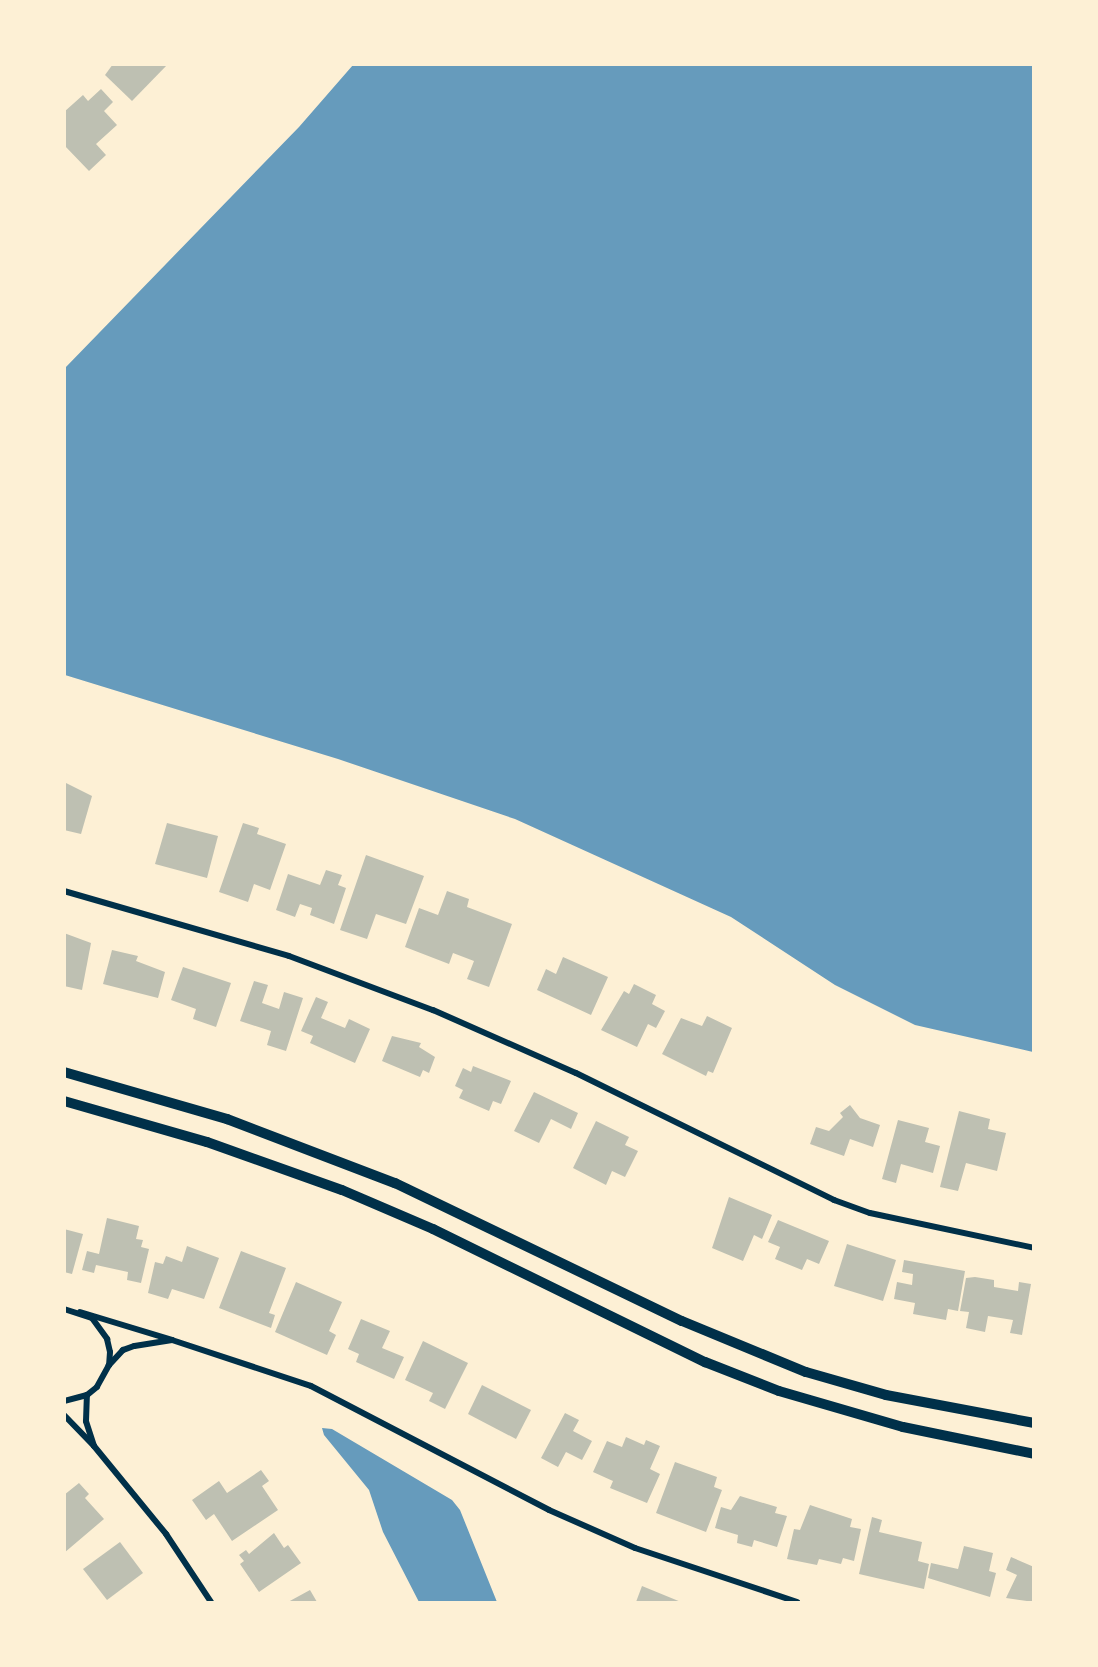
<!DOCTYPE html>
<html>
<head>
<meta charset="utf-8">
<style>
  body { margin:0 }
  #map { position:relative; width:1098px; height:1667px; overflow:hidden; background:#fdf0d5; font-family:Literata,serif }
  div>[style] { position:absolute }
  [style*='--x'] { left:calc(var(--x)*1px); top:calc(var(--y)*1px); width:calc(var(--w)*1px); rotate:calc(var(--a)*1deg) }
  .water>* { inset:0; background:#669bbc }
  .building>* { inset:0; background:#bec0b2 }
  .minor>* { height:6px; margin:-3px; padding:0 3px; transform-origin:3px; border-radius:3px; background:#003049 }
  .tertiary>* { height:10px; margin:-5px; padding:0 5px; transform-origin:5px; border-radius:5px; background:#003049 }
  span { translate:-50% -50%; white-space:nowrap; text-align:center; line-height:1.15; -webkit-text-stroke:4.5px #fdf0d5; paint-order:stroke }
  .frame { position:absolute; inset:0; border:66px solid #fdf0d5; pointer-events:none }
</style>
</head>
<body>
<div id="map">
  <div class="water">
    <i style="clip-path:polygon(353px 65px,1033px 65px,1033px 1052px,915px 1025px,835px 985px,731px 917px,515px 819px,338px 759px,65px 675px,65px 368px,299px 127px)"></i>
    <i style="clip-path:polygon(322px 1428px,332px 1429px,452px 1500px,460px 1510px,497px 1602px,419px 1602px,383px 1532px,369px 1490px,324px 1435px)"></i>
  </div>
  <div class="building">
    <i style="clip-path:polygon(113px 64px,168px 64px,132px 101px,105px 75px)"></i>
    <i style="clip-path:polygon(101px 89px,113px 102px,104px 111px,117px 125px,96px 144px,106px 155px,89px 171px,64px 145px,64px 112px,83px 95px,88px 101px)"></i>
    <i style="clip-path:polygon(64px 782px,92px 796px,81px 834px,64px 830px)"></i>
    <i style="clip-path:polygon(167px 823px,218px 836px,207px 878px,155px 864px)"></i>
    <i style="clip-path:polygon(243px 823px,259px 828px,257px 834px,286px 844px,270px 890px,254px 884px,248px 902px,219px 892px)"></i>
    <i style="clip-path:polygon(366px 855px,424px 876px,406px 924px,376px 914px,367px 939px,340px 930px)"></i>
    <i style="clip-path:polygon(326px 870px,342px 875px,338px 885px,346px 888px,334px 924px,310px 915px,312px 908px,300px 904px,295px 917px,276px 910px,288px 874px,320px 885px)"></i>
    <i style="clip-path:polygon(447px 891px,469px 899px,467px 907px,512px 924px,489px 987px,467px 979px,474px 961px,453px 953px,449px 964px,405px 947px,419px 908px,438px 915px)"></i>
    <i style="clip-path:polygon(64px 933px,91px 943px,82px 990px,64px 986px)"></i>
    <i style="clip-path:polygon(112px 950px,138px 956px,136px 961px,165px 972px,158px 998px,103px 984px)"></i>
    <i style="clip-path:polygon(563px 957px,608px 977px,591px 1015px,537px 990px,546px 969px,556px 974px)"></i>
    <i style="clip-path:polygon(183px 967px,231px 983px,216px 1027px,193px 1019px,196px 1009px,171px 1000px)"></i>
    <i style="clip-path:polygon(254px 981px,268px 985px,262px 1003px,279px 1009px,284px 992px,303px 998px,286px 1051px,267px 1045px,271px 1031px,240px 1021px)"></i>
    <i style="clip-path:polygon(634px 984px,656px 995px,652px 1004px,665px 1011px,656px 1028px,648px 1024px,637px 1047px,601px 1030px,624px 991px,629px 994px)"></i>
    <i style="clip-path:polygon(316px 997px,328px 1002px,321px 1018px,345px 1028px,349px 1019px,370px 1029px,355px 1063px,310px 1043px,313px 1036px,301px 1031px)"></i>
    <i style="clip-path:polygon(707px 1016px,732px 1028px,713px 1073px,708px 1071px,706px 1076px,662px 1054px,681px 1018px,702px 1026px)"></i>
    <i style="clip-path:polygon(392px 1036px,421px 1043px,419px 1047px,435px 1057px,429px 1073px,423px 1070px,420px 1077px,382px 1061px)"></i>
    <i style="clip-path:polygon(473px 1066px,511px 1081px,501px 1104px,493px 1101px,489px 1111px,459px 1098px,463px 1090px,455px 1086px,463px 1068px,471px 1072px)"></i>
    <i style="clip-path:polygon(534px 1092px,578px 1113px,571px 1129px,551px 1119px,539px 1143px,514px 1131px)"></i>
    <i style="clip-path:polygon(850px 1105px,860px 1118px,880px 1125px,873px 1147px,850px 1139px,844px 1156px,810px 1144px,816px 1127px,829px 1131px,843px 1117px,840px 1113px)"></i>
    <i style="clip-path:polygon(959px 1111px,990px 1119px,988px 1129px,1006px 1133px,997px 1171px,966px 1163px,958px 1191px,940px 1187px)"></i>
    <i style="clip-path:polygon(898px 1120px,929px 1128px,925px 1142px,940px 1146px,933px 1173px,901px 1164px,896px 1183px,882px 1179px)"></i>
    <i style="clip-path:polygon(596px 1121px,629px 1137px,625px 1145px,638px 1151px,625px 1177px,612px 1171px,606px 1185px,573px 1168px)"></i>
    <i style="clip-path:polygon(729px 1197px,772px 1215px,762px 1239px,754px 1235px,743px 1261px,712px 1248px)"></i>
    <i style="clip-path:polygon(107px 1218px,139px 1226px,136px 1239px,143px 1240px,141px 1247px,149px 1249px,141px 1283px,127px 1280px,128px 1272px,96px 1265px,94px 1273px,82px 1270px,87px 1251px,99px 1254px)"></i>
    <i style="clip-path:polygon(778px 1220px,829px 1241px,819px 1264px,807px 1259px,802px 1270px,775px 1259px,780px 1247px,768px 1242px)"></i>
    <i style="clip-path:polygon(64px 1229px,83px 1234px,72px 1274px,64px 1272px)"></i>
    <i style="clip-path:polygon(847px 1244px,896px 1260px,883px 1301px,834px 1286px)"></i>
    <i style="clip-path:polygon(187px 1246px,219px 1258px,204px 1299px,172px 1289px,168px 1299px,148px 1293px,155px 1262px,163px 1264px,166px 1256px,182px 1262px)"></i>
    <i style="clip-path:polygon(241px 1251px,286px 1268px,269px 1313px,275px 1315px,271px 1328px,219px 1308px)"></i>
    <i style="clip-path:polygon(904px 1260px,965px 1271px,958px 1311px,948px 1309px,946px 1320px,913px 1314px,915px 1303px,894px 1299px,897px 1282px,912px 1285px,913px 1274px,902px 1272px)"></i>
    <i style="clip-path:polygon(975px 1277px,994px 1280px,994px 1287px,1018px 1291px,1019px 1282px,1031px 1284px,1022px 1335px,1010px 1333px,1013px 1320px,988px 1316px,985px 1332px,966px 1328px,969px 1312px,960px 1311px,966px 1278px)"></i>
    <i style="clip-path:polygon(296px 1282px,342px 1302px,329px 1331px,336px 1335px,327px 1355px,275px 1332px)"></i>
    <i style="clip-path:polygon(361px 1319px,390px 1331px,382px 1348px,404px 1357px,394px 1379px,356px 1362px,359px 1354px,348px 1349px)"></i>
    <i style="clip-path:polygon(423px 1341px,468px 1363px,445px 1409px,429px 1401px,433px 1393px,405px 1380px)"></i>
    <i style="clip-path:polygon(482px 1385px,531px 1410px,516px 1439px,468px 1414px)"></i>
    <i style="clip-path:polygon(565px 1413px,579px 1420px,573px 1431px,592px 1441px,582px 1460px,566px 1452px,558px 1467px,541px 1458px)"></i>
    <i style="clip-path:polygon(626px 1437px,644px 1445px,646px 1440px,660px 1446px,650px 1469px,660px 1474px,647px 1503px,610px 1488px,613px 1481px,593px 1472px,607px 1441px,622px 1447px)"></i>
    <i style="clip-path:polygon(675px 1462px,717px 1477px,714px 1487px,722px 1490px,706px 1532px,656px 1513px)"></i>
    <i style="clip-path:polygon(261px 1470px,269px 1481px,262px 1486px,278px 1510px,232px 1541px,214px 1514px,206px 1520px,192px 1500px,219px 1481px,227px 1493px)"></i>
    <i style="clip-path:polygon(79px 1483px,89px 1494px,85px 1498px,104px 1519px,64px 1553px,64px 1495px)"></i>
    <i style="clip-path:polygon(740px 1496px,777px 1507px,775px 1513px,787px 1516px,777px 1547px,754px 1540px,752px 1547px,737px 1543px,738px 1535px,715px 1528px,721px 1507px,731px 1510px)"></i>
    <i style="clip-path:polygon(810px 1505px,852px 1519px,850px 1527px,861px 1529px,854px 1561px,843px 1558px,841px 1564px,819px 1559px,817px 1565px,787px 1559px,794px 1529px,800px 1530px)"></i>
    <i style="clip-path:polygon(872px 1517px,882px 1520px,879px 1532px,922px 1542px,918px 1561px,929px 1564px,924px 1589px,859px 1574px)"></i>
    <i style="clip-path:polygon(274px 1533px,284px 1548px,288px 1545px,301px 1563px,259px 1592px,240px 1564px,244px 1561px,239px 1555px,246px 1550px,249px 1554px)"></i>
    <i style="clip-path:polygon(120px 1542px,143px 1573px,107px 1600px,83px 1569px)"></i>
    <i style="clip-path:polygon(964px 1546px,993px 1553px,989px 1571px,996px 1573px,990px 1597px,928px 1578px,931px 1563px,958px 1569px)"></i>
    <i style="clip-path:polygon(1011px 1557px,1034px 1567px,1034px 1602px,1006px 1598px,1017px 1575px,1006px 1570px)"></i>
    <i style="clip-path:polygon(642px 1586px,681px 1602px,636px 1602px)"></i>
    <i style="clip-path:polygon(310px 1590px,317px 1602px,288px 1602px)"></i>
  </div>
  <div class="minor">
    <i style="--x:64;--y:891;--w:234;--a:16.1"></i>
    <i style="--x:289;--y:956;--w:154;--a:20.6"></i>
    <i style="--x:433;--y:1010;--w:156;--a:23.8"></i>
    <i style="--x:576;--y:1073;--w:288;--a:26.2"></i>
    <i style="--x:834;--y:1200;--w:38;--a:20"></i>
    <i style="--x:870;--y:1213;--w:168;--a:12"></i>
    <i style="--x:64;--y:1309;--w:29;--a:18"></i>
    <i style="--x:92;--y:1318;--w:26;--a:54"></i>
    <i style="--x:107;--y:1339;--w:13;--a:77"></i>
    <i style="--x:110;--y:1352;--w:13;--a:94"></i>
    <i style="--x:109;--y:1365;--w:25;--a:119"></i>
    <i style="--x:97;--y:1387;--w:13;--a:141"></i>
    <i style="--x:87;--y:1395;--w:24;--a:165"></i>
    <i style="--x:80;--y:1312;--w:96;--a:16.9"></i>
    <i style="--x:172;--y:1340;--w:38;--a:171"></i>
    <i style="--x:134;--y:1346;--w:12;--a:160"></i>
    <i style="--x:123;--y:1350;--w:21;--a:133"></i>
    <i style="--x:172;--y:1340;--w:146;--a:18.3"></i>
    <i style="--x:311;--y:1386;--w:268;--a:27.5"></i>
    <i style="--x:549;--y:1510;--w:94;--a:23.8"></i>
    <i style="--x:635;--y:1548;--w:171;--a:18.4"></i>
    <i style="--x:64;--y:1415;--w:43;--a:45.9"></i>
    <i style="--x:94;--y:1446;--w:26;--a:-108"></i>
    <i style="--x:86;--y:1421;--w:26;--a:-88"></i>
    <i style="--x:94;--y:1446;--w:114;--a:50.7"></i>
    <i style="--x:166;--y:1534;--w:82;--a:56.5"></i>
  </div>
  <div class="tertiary">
    <i style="--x:64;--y:1072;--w:170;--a:16.1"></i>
    <i style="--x:227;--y:1119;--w:180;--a:20.9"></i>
    <i style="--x:395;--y:1183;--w:318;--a:25.7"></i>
    <i style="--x:682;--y:1321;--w:134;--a:22.4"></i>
    <i style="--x:806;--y:1372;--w:83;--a:16"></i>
    <i style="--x:886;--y:1395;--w:151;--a:10.7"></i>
    <i style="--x:64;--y:1101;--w:149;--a:16"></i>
    <i style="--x:207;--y:1142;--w:143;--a:19.6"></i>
    <i style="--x:342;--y:1190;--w:99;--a:23.2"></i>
    <i style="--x:433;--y:1229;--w:303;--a:26.1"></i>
    <i style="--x:705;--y:1362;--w:79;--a:21.4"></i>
    <i style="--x:779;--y:1391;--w:129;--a:16.2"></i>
    <i style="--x:903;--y:1427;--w:134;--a:11.6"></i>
  </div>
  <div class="frame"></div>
</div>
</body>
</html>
